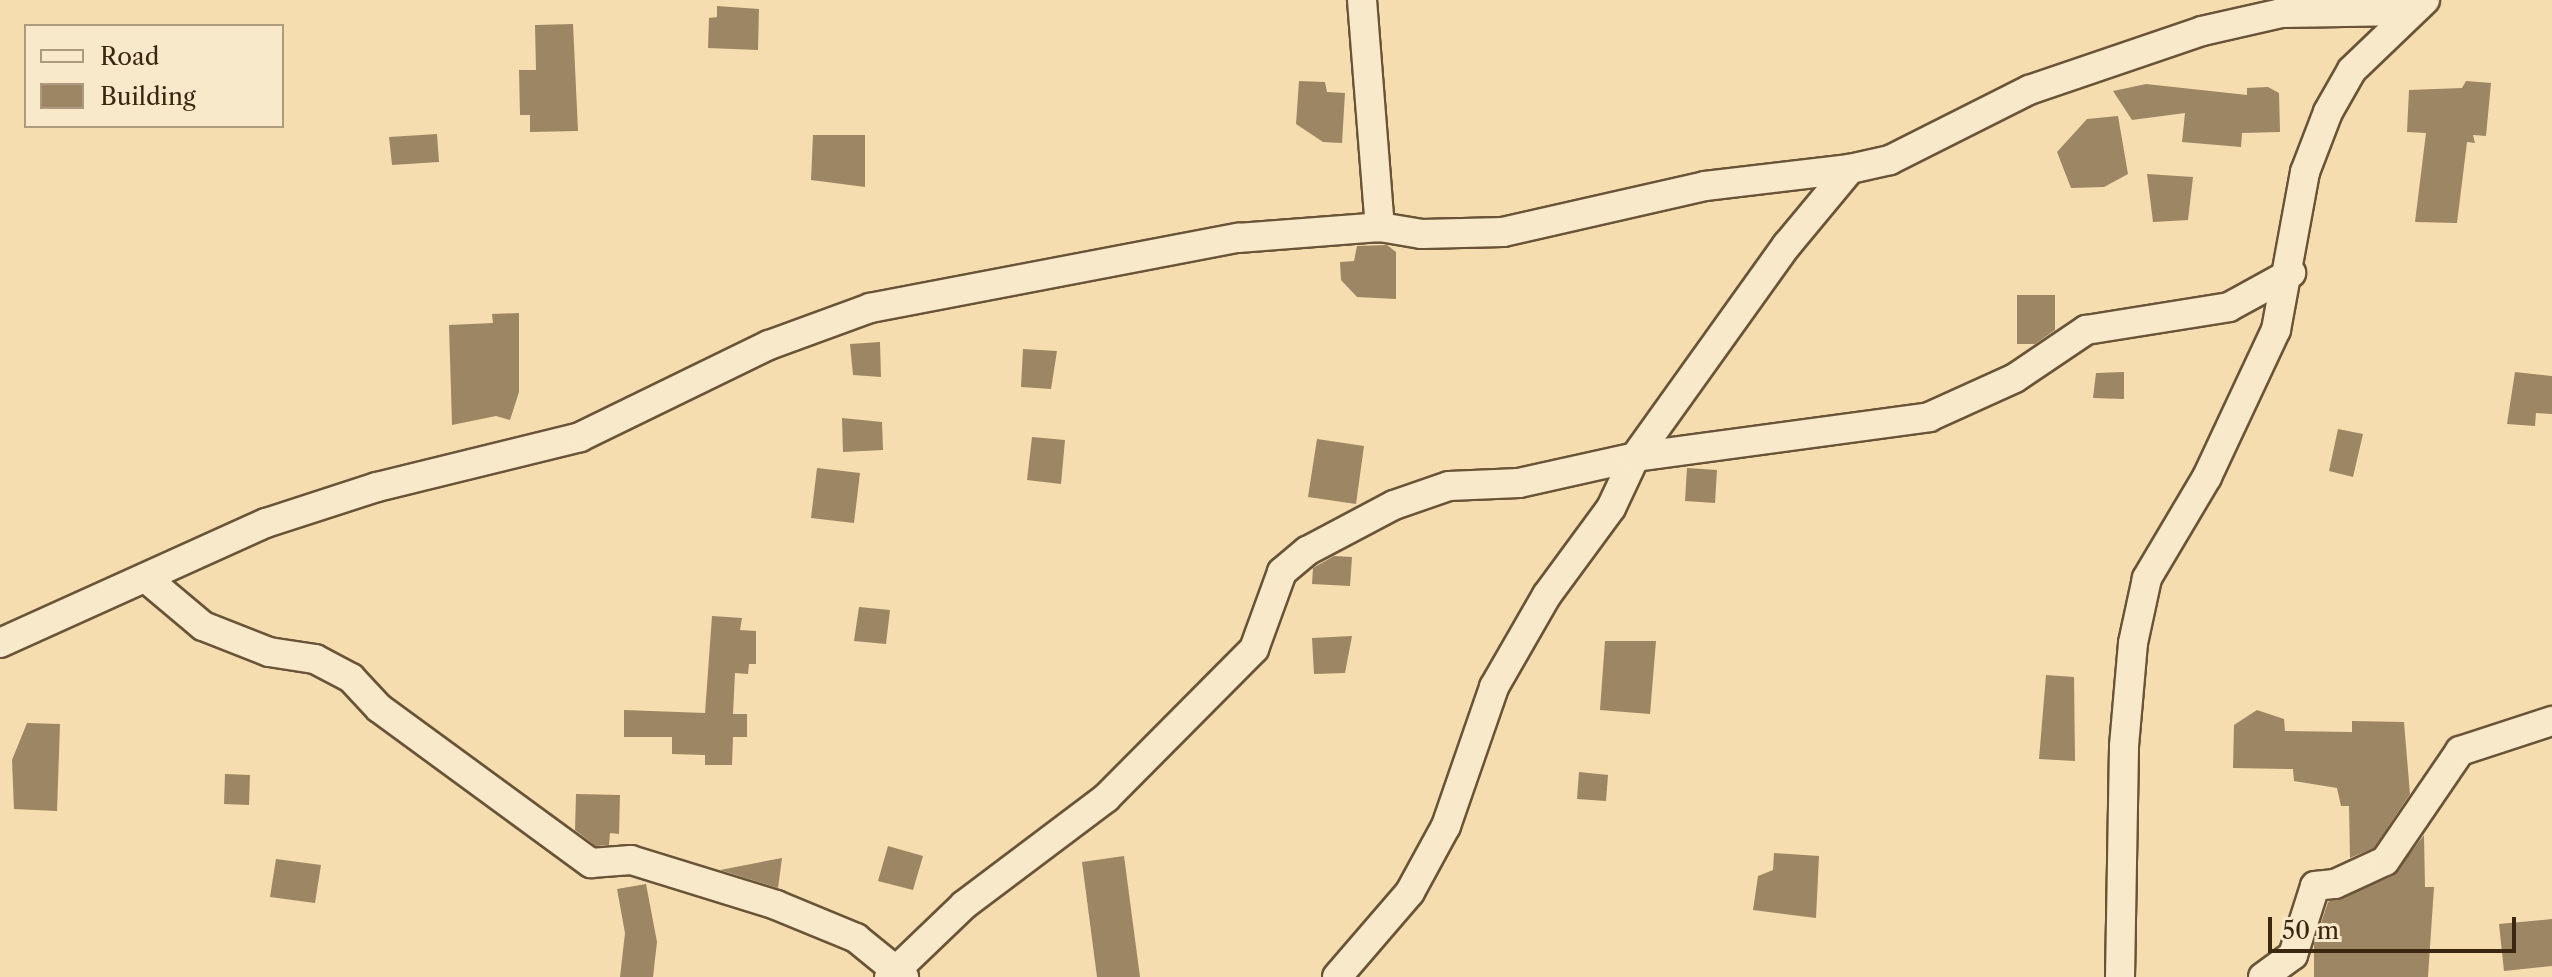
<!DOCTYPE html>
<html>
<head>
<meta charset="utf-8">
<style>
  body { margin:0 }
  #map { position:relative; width:2552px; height:977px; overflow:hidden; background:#f6ddaf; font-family:"Libre Caslon Text",serif }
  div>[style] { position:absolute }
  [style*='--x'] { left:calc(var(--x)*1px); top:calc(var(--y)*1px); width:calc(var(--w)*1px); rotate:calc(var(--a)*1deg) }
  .building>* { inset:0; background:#9c8663 }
  .roads { filter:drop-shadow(2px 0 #6a5438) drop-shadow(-2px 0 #6a5438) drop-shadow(0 2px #6a5438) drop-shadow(0 -2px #6a5438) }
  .minor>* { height:28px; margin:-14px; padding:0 14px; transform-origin:14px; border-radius:14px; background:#f9e9cb }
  span { translate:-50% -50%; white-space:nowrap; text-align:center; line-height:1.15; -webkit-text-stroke:6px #f9e9cb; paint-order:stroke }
  .legend { position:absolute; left:24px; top:24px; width:260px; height:104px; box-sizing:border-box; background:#f9e9cb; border:2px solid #ad9b80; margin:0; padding:10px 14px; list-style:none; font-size:24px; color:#3b2710 }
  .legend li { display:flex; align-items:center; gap:16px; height:40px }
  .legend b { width:40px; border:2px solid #ad9b80 }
  .scale { position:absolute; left:2268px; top:917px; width:248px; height:36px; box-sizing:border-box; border:4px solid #3b2710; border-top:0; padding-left:10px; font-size:24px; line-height:28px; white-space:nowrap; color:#3b2710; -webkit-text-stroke:6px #f9e9cb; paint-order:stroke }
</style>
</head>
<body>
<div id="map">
  <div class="building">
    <i style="clip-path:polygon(717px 6px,759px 9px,758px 50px,708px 48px,709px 18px,717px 17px)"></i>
    <i style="clip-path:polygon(573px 24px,578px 131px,530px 132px,530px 115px,520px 115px,519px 70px,536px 70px,535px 25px)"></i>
    <i style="clip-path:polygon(1299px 81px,1325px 82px,1327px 92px,1345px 93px,1342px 143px,1323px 142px,1296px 124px)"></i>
    <i style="clip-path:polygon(2466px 81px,2491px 83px,2486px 136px,2473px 135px,2475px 143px,2467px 142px,2457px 223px,2415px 222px,2426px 133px,2407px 132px,2409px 90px,2462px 88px)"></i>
    <i style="clip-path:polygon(2146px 84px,2247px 95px,2247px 88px,2268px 87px,2279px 93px,2280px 132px,2242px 133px,2241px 147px,2182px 142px,2185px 113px,2132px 120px,2113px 91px)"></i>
    <i style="clip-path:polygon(2118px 116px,2128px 174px,2104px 187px,2071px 188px,2057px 152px,2087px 119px)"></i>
    <i style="clip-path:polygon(437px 134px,439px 162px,392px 165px,389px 137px)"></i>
    <i style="clip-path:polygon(813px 135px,865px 135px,865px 187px,811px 180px)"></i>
    <i style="clip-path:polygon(2147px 174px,2193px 177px,2188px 220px,2153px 222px)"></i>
    <i style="clip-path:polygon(1387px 245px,1396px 252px,1396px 299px,1357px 297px,1341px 280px,1340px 262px,1354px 261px,1357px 246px)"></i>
    <i style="clip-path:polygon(2017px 295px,2055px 295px,2055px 330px,2035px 344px,2017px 344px)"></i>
    <i style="clip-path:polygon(519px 313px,519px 392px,510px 420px,496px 416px,452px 425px,449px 325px,493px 323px,492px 314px)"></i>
    <i style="clip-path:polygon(880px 342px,881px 377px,853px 375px,850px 344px)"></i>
    <i style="clip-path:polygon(1023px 349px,1057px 351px,1051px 389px,1021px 387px)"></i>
    <i style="clip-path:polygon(2124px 372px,2124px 399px,2093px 398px,2096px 373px)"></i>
    <i style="clip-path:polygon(2515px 372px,2552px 376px,2552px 414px,2536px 413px,2535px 426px,2507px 424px)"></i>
    <i style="clip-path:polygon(842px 418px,882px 422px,883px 450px,843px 452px)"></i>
    <i style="clip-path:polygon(2338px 429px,2363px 434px,2353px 477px,2329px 471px)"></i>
    <i style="clip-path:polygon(1032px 437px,1065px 440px,1061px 484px,1027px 480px)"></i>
    <i style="clip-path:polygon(1317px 439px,1364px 446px,1356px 504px,1308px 497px)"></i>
    <i style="clip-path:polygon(817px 468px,860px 473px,854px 523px,811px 518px)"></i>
    <i style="clip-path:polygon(1687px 468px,1717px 470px,1715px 503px,1685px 501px)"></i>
    <i style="clip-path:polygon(1334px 556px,1352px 557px,1350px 586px,1312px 584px,1313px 568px)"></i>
    <i style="clip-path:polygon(859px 607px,890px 610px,886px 644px,854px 641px)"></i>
    <i style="clip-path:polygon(712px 616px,742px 618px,740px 630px,756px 631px,756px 664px,749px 664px,748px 674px,735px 673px,733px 714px,747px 714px,747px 737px,733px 737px,732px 765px,705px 765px,705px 755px,672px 754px,672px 737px,624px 737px,624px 710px,705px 713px)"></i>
    <i style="clip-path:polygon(1352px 636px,1345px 673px,1314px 674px,1312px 638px)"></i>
    <i style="clip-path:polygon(1605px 641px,1656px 641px,1650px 714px,1600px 710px)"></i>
    <i style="clip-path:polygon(2046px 675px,2074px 677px,2075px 761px,2039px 759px)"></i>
    <i style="clip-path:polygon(2257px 710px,2284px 719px,2285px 731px,2352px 732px,2352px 721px,2404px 722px,2410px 794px,2374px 848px,2350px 858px,2349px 806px,2341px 806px,2337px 788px,2294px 781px,2293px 769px,2233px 768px,2234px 725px)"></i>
    <i style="clip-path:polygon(27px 723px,60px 724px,57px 811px,14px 809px,12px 760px)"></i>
    <i style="clip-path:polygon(1579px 772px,1608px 775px,1606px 801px,1577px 799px)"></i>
    <i style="clip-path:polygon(225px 774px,250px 775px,249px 805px,224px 804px)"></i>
    <i style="clip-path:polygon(576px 794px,620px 795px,619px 834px,610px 833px,609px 845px,596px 846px,575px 830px)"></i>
    <i style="clip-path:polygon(2424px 835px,2425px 887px,2434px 887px,2428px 977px,2314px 977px,2314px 944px,2328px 902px,2393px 876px)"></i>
    <i style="clip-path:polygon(888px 846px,923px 856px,913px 890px,878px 881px)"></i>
    <i style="clip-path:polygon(1774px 853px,1819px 856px,1816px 918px,1753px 910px,1758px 876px,1773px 870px)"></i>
    <i style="clip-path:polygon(1124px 856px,1140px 977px,1097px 977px,1082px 862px)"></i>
    <i style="clip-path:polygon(782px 858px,778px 888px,720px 870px)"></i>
    <i style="clip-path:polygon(276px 859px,321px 865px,315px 903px,270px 897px)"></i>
    <i style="clip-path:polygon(646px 884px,657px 942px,653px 977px,620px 977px,625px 933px,617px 889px)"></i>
    <i style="clip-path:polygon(2552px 919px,2552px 966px,2504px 971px,2499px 924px)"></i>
  </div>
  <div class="roads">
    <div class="minor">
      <i style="--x:1362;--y:0;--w:228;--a:85.5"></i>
      <i style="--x:147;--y:579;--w:73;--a:40"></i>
      <i style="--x:203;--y:626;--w:71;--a:21.5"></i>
      <i style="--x:269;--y:652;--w:47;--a:8.7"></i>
      <i style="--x:315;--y:659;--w:41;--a:27.8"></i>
      <i style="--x:351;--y:678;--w:41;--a:47"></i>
      <i style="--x:379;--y:708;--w:263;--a:36.2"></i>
      <i style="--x:591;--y:863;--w:40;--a:-4.3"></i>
      <i style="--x:631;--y:860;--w:152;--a:17.2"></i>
      <i style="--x:776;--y:905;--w:87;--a:22.4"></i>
      <i style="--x:856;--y:938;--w:62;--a:39.1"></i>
      <i style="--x:0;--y:643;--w:292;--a:-24.3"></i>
      <i style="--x:266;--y:523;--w:117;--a:-18"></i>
      <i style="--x:377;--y:487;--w:209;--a:-13.8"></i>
      <i style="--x:580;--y:437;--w:210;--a:-26"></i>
      <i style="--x:769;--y:345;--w:108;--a:-20.1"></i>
      <i style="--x:870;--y:308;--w:375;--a:-10.8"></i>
      <i style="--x:1238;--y:238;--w:142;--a:-4.4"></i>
      <i style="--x:1380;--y:227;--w:43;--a:9.5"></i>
      <i style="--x:1422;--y:234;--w:81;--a:-1.4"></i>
      <i style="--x:1503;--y:232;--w:207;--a:-12.8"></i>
      <i style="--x:1705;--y:186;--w:146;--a:-6.7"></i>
      <i style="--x:1850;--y:169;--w:41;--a:-12.7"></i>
      <i style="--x:1890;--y:160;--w:156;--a:-26.7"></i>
      <i style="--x:2029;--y:90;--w:183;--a:-18.8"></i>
      <i style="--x:2202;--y:31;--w:81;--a:-12.8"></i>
      <i style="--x:2281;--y:13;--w:127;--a:-0.9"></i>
      <i style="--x:889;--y:977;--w:104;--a:-43.8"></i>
      <i style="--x:964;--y:905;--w:178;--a:-37"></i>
      <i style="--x:1106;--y:798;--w:210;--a:-45.2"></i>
      <i style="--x:1254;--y:649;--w:82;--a:-70"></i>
      <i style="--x:1282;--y:572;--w:33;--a:-40"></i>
      <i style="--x:1307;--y:551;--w:98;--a:-27.9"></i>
      <i style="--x:1394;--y:505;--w:58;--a:-19.1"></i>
      <i style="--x:1449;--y:486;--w:70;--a:-2.5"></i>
      <i style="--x:1519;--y:483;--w:119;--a:-12.6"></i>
      <i style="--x:1635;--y:457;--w:297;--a:-7.7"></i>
      <i style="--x:1929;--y:417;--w:94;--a:-24.4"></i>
      <i style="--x:2015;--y:378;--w:86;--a:-34.1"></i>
      <i style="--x:2086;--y:330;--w:145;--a:-9.1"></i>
      <i style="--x:2229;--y:307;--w:71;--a:-28.7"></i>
      <i style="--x:1337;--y:977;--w:112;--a:-49.3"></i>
      <i style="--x:1410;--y:892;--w:75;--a:-61.4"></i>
      <i style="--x:1446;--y:826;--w:147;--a:-70.9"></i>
      <i style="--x:1494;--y:687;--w:106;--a:-60.1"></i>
      <i style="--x:1547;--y:595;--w:108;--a:-53.7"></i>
      <i style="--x:1611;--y:508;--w:56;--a:-64.8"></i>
      <i style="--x:1635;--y:457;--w:261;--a:-54.4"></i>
      <i style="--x:1787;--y:245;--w:99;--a:-50.3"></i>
      <i style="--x:2120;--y:977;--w:231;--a:-89"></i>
      <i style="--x:2124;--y:746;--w:103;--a:-85"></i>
      <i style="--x:2133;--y:643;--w:66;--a:-77.8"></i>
      <i style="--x:2147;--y:578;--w:117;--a:-59.3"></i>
      <i style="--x:2207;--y:477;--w:162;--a:-64.9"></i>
      <i style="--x:2276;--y:330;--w:161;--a:-79.6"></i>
      <i style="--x:2305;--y:172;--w:64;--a:-69"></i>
      <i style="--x:2328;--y:112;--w:48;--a:-60.3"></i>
      <i style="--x:2352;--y:70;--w:101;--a:-43.8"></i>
      <i style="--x:2263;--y:977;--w:37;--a:-36"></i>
      <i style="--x:2293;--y:955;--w:72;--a:-72.3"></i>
      <i style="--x:2315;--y:886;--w:20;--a:-6"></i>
      <i style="--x:2335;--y:884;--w:55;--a:-24.7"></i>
      <i style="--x:2385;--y:861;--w:133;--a:-55.7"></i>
      <i style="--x:2460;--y:751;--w:97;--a:-18.1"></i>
    </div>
  </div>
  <ul class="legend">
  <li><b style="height:10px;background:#f9e9cb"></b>Road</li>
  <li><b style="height:22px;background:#9c8663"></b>Building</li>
  </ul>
  <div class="scale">50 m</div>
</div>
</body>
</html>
